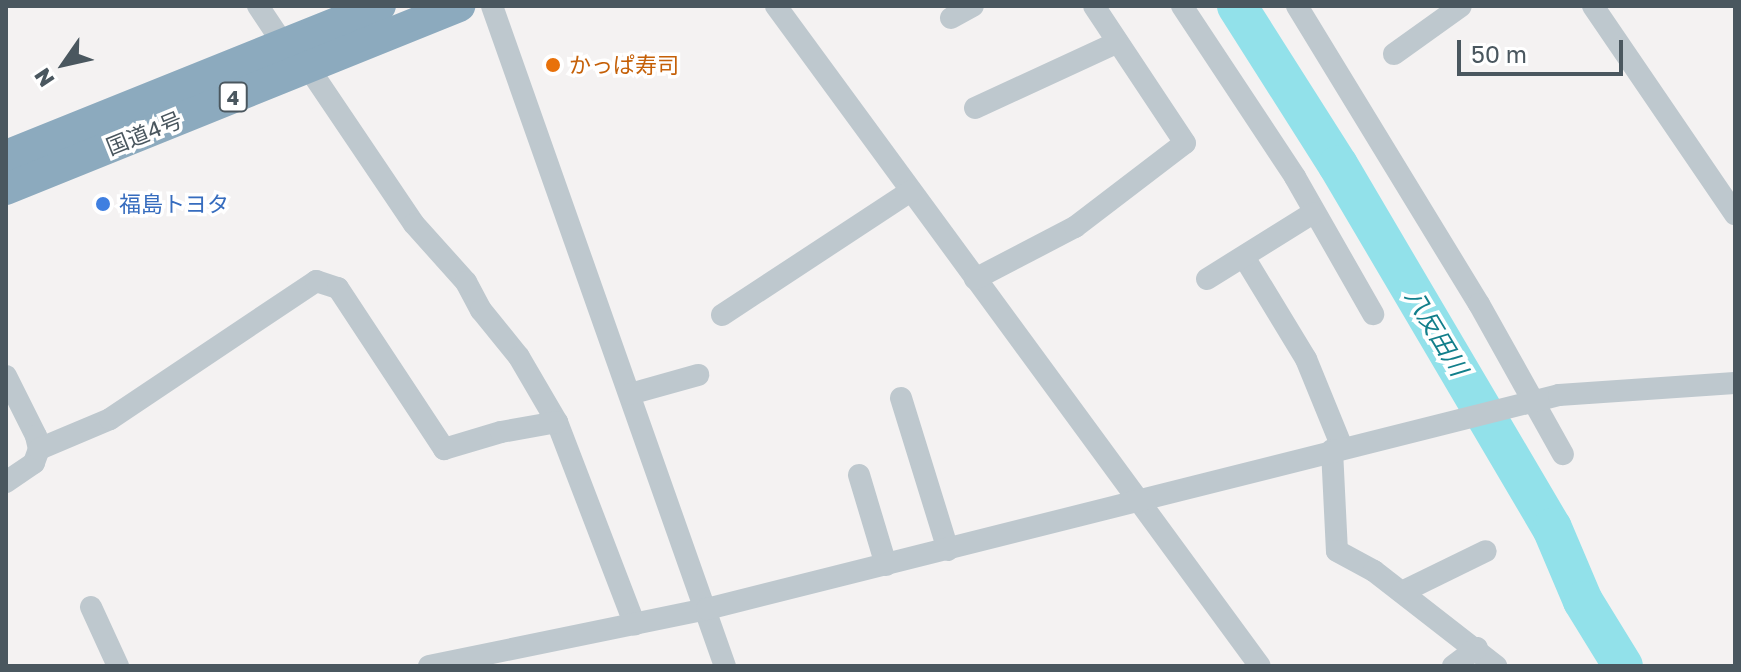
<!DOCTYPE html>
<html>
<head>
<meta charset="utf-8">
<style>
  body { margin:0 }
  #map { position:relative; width:1741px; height:672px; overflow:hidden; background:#f4f2f2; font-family:"Golos Text","Noto Sans JP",sans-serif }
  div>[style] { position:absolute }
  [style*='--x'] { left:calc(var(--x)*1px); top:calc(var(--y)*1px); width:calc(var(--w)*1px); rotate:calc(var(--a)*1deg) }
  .river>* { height:40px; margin:-20px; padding:0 20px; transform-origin:20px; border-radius:20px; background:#92e1ea }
  .minor>* { height:22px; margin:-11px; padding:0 11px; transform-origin:11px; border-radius:11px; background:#bec8ce }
  .highway>* { height:32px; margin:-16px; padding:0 16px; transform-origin:16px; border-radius:16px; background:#8caabe }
  .dots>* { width:22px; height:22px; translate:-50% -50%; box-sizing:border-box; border:4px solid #fff; border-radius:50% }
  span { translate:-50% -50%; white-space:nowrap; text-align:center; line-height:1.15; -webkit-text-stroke:7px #fff; paint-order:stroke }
  .shield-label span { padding:2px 6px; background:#fff; border:2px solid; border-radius:6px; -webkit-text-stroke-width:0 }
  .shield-label { font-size:20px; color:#4a575f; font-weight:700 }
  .food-label { font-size:22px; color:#c56008 }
  .left { translate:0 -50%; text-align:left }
  .street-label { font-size:22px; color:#4a575f }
  .shop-label { font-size:22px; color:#366cbe }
  .water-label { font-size:24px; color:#127f8b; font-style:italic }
  .frame { position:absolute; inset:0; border:8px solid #4a575f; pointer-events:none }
  .north { position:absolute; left:24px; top:24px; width:80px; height:80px; -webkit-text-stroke:6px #fff; paint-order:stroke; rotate:236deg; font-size:22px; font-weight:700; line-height:32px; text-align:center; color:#4a575f }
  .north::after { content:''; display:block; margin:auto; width:28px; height:36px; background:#4a575f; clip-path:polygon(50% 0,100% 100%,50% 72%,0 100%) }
  .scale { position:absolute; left:1457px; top:40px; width:166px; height:36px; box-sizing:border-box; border:4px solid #4a575f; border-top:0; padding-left:10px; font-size:24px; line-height:28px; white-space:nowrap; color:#4a575f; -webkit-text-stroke:6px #fff; paint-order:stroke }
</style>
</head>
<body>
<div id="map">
  <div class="river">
    <i style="--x:1237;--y:6;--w:188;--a:57.6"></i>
    <i style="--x:1338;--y:165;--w:421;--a:59.5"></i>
    <i style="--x:1552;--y:528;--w:79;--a:67"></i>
    <i style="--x:1583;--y:601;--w:76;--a:58.4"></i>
  </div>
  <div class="minor">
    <i style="--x:258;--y:6;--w:47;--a:56.3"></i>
    <i style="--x:492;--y:6;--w:700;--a:70.56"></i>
    <i style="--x:776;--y:6;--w:818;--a:53.75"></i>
    <i style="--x:1182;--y:6;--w:205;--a:56.5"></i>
    <i style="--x:1295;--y:177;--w:158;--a:60.3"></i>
    <i style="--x:1297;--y:6;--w:349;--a:58.6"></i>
    <i style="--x:1479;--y:304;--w:172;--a:60.8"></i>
    <i style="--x:1593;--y:6;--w:252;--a:55.7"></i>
    <i style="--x:951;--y:18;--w:25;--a:-29"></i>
    <i style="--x:1394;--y:54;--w:82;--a:-35.6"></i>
    <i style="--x:308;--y:67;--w:189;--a:56"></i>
    <i style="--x:414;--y:224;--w:78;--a:48.1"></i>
    <i style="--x:466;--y:282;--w:32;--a:62"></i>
    <i style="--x:481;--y:310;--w:60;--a:51"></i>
    <i style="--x:519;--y:357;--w:75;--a:59.7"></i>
    <i style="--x:557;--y:422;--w:217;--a:69"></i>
    <i style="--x:975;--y:108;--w:157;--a:-24.8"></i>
    <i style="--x:1244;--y:257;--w:119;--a:58.7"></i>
    <i style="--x:1306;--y:359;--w:95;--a:67.8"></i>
    <i style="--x:975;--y:279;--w:113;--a:-27.5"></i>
    <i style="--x:1075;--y:227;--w:138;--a:-37.4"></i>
    <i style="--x:1185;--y:143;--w:164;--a:-123.6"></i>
    <i style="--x:1207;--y:279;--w:125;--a:-31.9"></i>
    <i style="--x:722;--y:315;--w:226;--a:-33.3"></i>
    <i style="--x:6;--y:376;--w:67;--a:63.4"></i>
    <i style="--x:36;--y:436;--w:13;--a:77"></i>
    <i style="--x:39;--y:449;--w:15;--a:110"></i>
    <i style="--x:34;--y:463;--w:34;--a:146"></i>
    <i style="--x:630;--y:394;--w:71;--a:-15.6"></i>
    <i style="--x:901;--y:398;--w:159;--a:72.8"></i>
    <i style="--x:39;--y:449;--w:77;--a:-22.9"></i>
    <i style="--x:110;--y:419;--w:248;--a:-33.8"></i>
    <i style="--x:316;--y:281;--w:23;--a:18"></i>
    <i style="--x:338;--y:288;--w:193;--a:56.6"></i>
    <i style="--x:444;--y:449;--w:59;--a:-16.6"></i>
    <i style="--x:501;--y:432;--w:57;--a:-10.1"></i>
    <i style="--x:1332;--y:450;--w:101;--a:87.2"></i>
    <i style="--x:1337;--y:551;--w:42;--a:28.4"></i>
    <i style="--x:1374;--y:571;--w:155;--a:37.9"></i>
    <i style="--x:859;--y:475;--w:94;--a:73.3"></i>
    <i style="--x:1402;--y:592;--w:93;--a:-26"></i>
    <i style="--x:91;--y:607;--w:65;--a:65.4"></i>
    <i style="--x:429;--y:666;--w:284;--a:-11.6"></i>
    <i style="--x:707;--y:609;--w:878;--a:-14.1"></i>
    <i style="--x:1559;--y:395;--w:176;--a:-3.9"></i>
    <i style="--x:1453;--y:666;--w:30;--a:-37"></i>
  </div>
  <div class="highway">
    <i style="--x:6;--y:156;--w:403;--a:-21.9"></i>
    <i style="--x:6;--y:189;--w:489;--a:-22"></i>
  </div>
  <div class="dots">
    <i style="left:553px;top:65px;background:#e8710a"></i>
    <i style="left:103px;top:204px;background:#3f7fe0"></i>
  </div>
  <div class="shield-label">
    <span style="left:233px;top:97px">4</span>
  </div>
  <div class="food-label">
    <span class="left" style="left:569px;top:65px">かっぱ寿司</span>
  </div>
  <div class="street-label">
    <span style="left:144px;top:133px;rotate:-22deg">国道4号</span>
  </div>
  <div class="shop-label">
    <span class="left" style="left:119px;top:204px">福島トヨタ</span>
  </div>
  <div class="water-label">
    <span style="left:1437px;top:332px;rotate:59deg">八反田川</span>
  </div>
  <div class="frame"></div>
  <div class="north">N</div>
  <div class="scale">50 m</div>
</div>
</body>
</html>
